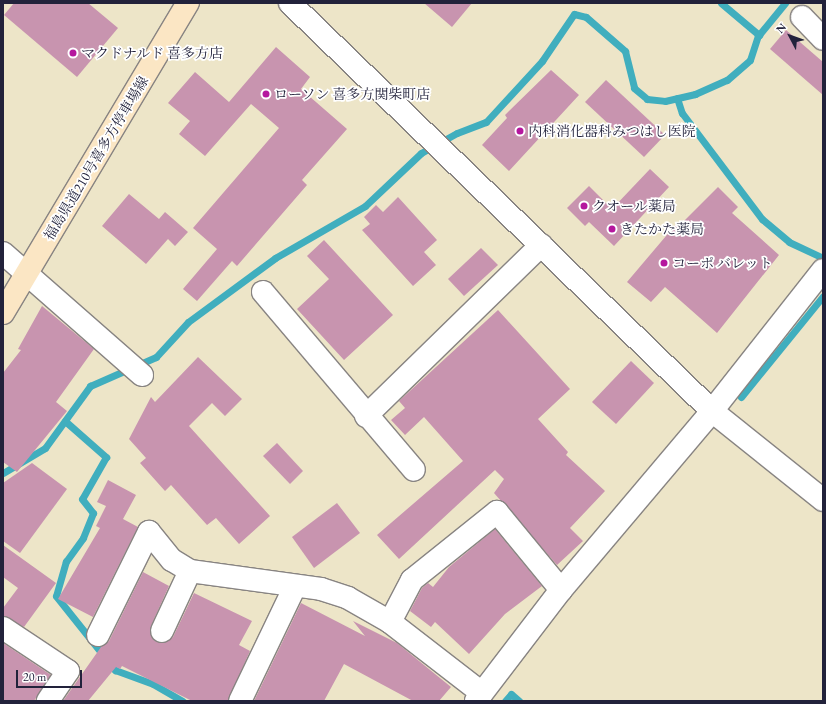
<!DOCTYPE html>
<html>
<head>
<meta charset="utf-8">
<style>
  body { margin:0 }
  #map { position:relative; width:826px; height:704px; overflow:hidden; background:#ede5c8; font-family:"EB Garamond","Noto Serif JP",serif }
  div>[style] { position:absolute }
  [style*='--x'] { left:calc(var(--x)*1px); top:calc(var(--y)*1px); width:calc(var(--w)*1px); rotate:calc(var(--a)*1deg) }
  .stream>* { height:7px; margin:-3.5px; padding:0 3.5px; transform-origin:3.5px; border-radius:3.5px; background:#40aebe }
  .building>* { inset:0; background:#c894af }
  .roads { filter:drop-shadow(1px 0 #888482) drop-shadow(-1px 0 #888482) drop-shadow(0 1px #888482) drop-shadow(0 -1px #888482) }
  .minor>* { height:22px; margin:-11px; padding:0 11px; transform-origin:11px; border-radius:11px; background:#fff }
  .tertiary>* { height:22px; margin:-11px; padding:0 11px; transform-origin:11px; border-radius:11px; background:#fff }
  .secondary>* { height:22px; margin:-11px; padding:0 11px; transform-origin:11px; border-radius:11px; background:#fbe6c4 }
  .dots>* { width:11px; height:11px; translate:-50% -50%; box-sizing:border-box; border:2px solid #fff; border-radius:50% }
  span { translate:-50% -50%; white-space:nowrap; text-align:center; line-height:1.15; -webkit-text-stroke:3.5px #fff; paint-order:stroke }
  .poi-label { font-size:14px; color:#22223b }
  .left { translate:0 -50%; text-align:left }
  .street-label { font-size:14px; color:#22223b }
  .frame { position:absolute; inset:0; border:4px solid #22223b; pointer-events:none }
  .north { position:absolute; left:770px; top:16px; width:40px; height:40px; -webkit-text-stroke:3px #fff; paint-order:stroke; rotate:311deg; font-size:11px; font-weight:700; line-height:16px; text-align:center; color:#22223b }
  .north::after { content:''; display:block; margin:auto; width:14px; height:18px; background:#22223b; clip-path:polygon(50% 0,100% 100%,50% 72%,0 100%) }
  .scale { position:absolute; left:16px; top:670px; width:66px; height:18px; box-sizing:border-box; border:2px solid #22223b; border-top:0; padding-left:5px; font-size:12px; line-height:14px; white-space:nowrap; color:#22223b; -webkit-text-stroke:3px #fff; paint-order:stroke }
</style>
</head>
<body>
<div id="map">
  <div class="stream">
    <i style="--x:721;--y:3;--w:50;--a:40.1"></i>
    <i style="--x:677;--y:98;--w:16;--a:72"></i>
    <i style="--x:682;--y:113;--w:133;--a:53"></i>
    <i style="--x:762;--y:219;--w:35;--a:40"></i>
    <i style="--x:789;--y:242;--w:38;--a:25"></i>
    <i style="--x:741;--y:397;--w:130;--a:-50.9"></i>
    <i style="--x:65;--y:421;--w:55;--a:41.3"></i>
    <i style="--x:106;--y:457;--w:48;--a:119.7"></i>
    <i style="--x:82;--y:499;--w:18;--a:52"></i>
    <i style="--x:93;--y:513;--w:27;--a:112"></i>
    <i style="--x:83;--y:538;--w:29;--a:126"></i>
    <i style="--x:66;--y:561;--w:36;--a:106"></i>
    <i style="--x:56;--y:596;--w:95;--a:51.4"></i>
    <i style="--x:115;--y:670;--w:40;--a:20.2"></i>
    <i style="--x:153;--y:684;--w:34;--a:30"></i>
    <i style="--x:3;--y:473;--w:49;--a:-30.8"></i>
    <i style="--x:45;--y:448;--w:77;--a:-54"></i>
    <i style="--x:90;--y:386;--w:72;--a:-23.7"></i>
    <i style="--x:156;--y:357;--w:47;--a:-47.6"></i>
    <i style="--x:188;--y:322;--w:108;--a:-36.3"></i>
    <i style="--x:275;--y:258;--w:104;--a:-30"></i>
    <i style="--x:365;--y:206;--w:77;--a:-43.4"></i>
    <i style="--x:421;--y:153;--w:41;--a:-29.1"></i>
    <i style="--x:457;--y:133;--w:31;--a:-21"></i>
    <i style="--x:486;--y:122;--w:83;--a:-47.4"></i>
    <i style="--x:542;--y:61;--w:57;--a:-55.8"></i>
    <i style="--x:574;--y:14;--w:12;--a:14"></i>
    <i style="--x:586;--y:17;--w:52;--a:41.1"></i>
    <i style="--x:625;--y:51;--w:38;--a:76"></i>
    <i style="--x:634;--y:88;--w:17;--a:40"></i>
    <i style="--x:647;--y:99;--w:18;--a:6"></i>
    <i style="--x:665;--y:101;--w:31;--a:-13"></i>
    <i style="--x:695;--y:94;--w:35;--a:-24"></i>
    <i style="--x:727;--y:80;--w:30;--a:-41"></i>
    <i style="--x:750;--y:60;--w:25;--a:-72"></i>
    <i style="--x:758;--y:36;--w:43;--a:-50.7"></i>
    <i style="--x:505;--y:701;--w:9;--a:-49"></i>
    <i style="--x:511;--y:694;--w:11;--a:41"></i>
  </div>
  <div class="building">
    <i style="clip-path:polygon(14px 3px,88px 3px,118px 28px,77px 77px,4px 15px)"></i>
    <i style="clip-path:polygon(424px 3px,472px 3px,452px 27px)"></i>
    <i style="clip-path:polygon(786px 30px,823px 62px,823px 95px,770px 49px)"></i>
    <i style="clip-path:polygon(276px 47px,310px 77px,301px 89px,347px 129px,302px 180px,307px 185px,237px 266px,232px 261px,197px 301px,183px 289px,217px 249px,193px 228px,279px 128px,251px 104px,205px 156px,179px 134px,190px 121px,168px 103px,195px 72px,229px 102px)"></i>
    <i style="clip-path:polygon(551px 70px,579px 95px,509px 171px,482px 145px,507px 118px,505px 115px)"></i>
    <i style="clip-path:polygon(606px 80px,665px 135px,644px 157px,585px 102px)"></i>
    <i style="clip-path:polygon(650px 169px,669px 187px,614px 246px,589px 222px,585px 226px,567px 208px,589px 186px,612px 209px)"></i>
    <i style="clip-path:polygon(718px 187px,738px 207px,732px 213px,779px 255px,717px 333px,665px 287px,651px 302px,627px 282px,677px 223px,680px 225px)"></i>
    <i style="clip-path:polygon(129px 194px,159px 219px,165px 212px,188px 232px,175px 246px,168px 239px,146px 264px,102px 226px)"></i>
    <i style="clip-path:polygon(398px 197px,437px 240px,424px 252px,436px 265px,413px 286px,362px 230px,370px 224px,364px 217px,376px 205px,383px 212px)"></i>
    <i style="clip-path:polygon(324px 240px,393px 315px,344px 360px,297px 309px,329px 279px,307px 256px)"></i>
    <i style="clip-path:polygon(481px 248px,498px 265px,464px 296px,448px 279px)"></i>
    <i style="clip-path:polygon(42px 306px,94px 349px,56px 402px,67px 411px,17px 472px,3px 462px,3px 373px,21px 350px,18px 349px)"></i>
    <i style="clip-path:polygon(498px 310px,570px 389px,538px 419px,568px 452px,566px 455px,605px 491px,570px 528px,583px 541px,557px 565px,494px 493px,504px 479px,495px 470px,399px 559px,377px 535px,463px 461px,424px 417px,405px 435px,391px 420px,405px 408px,399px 401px)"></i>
    <i style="clip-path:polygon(198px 357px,242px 399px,225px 416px,212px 403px,189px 426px,270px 516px,239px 544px,216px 518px,207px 525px,171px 485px,165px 491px,140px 463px,146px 458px,129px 439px,151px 397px,155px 402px)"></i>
    <i style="clip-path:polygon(631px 361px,654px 383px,616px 424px,592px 402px)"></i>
    <i style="clip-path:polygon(277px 443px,303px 471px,290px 484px,263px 456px)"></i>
    <i style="clip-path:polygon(32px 463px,67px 489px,20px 553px,3px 541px,3px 483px)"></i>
    <i style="clip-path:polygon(108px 480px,136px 495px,123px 519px,138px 527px,93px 617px,58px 599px,100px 528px,96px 526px,106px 506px,97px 502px)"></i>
    <i style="clip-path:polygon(337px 503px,360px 533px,314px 568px,292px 537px)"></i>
    <i style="clip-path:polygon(495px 529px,542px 586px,505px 614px,469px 654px,435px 622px,431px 627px,410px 611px,422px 588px,428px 583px,433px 587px,449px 567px)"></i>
    <i style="clip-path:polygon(3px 545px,56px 583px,24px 627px,3px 616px,3px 608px,18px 588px,3px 577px)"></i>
    <i style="clip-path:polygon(143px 572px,169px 586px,151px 626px,152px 638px,157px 642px,163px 643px,173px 637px,194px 593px,252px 621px,239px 645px,250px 651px,228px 701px,192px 701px,122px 666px,120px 669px,116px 667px,88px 701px,63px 701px,101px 647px,109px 641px)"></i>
    <i style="clip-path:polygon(301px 603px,365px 636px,353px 621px,397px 643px,451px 687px,439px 701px,413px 701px,344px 664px,324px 701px,254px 701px)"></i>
    <i style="clip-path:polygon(3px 643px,51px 675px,34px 701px,3px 701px)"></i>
  </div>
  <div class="roads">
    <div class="minor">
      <i style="--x:802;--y:17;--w:30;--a:46"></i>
      <i style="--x:3;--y:253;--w:185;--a:41.3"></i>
      <i style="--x:263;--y:292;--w:233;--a:49.7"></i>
      <i style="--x:366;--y:416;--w:245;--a:-44.3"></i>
      <i style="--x:390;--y:622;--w:47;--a:-62.4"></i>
      <i style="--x:412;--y:580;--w:109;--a:-38.7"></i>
      <i style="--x:497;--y:512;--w:101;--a:50.6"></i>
      <i style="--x:3;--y:628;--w:78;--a:33.5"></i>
      <i style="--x:68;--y:671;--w:36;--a:124"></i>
      <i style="--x:162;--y:631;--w:66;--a:-65"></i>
      <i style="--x:98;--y:635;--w:115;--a:-63.7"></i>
      <i style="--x:149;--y:532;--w:36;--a:51"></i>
      <i style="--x:172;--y:560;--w:21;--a:31"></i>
      <i style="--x:190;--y:571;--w:132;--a:7.8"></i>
      <i style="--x:321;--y:589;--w:28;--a:18"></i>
      <i style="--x:348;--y:598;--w:48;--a:29.7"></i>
      <i style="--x:390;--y:622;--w:116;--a:37.7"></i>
      <i style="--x:240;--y:701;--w:127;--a:-64.4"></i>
      <i style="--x:476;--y:701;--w:140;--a:-52.6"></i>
      <i style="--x:561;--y:590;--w:234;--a:-49.8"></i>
      <i style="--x:712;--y:411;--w:179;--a:-51.8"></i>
    </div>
    <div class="tertiary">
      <i style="--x:290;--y:3;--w:587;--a:44.03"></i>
      <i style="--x:712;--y:411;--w:142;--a:38.7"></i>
    </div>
    <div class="secondary">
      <i style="--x:3;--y:313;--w:361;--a:-59.2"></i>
    </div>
  </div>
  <div class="dots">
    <i style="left:73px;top:53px;background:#b5179e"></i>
    <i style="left:266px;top:94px;background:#b5179e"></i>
    <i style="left:520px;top:131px;background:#b5179e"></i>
    <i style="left:584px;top:206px;background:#b5179e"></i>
    <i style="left:612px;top:229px;background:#b5179e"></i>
    <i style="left:664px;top:263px;background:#b5179e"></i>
  </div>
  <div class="poi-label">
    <span class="left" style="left:81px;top:53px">マクドナルド 喜多方店</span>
    <span class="left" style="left:274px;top:94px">ローソン 喜多方関柴町店</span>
    <span class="left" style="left:528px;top:131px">内科消化器科みつはし医院</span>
    <span class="left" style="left:592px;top:206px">クオール薬局</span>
    <span class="left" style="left:620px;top:229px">きたかた薬局</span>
    <span class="left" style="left:672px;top:263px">コーポ バレット</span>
  </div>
  <div class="street-label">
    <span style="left:96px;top:158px;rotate:-59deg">福島県道210号喜多方停車場線</span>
  </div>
  <div class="frame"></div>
  <div class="north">N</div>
  <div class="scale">20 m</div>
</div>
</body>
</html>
